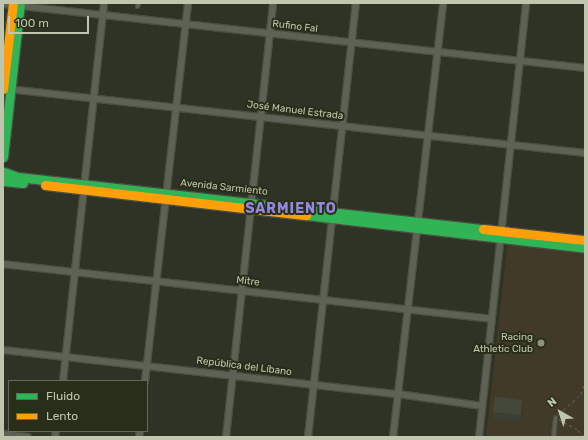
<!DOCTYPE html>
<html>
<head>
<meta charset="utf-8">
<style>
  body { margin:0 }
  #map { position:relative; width:588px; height:440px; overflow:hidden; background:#2f3325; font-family:Rubik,sans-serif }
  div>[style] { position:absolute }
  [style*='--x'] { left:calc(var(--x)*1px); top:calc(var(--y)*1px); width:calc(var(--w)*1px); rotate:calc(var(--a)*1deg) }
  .green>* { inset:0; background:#423a29 }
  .path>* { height:1px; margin-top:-0.5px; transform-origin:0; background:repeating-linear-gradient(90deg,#5d6054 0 3px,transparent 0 6px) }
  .roads { filter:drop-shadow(1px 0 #4a4e42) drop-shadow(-1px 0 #4a4e42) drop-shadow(0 1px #4a4e42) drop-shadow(0 -1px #4a4e42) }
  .lane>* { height:3px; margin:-1.5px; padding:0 1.5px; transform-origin:1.5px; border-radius:1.5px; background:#5e6254 }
  .street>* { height:6px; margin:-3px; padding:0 3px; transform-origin:3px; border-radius:3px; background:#5e6254 }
  .fast>* { height:9px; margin:-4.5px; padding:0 4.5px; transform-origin:4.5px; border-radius:4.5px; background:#30b455 }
  .slow>* { height:9px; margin:-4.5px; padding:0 4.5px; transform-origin:4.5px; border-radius:4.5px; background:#ff9f0a }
  .wall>* { inset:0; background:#3a3e33 }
  .shaded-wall>* { inset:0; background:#303229 }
  .building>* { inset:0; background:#44483b }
  .dots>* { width:11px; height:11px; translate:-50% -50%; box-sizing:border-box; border:2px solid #282e19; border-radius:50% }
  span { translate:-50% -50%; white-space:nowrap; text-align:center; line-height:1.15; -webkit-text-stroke:4px #282e19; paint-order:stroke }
  .street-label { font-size:10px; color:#bfc6ad }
  .poi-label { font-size:10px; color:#bfc6ad }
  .right { translate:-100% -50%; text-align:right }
  .district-label { font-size:14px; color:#9389e4; font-weight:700; letter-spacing:1px }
  .frame { position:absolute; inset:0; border:4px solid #bfc6ad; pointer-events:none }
  .legend { position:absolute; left:8px; top:380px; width:140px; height:52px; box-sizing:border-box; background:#282e19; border:1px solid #646b54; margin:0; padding:5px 7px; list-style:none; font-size:12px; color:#bfc6ad }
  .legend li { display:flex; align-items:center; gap:8px; height:20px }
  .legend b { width:20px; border:1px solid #646b54 }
  .north { position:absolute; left:540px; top:392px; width:40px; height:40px; -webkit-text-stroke:3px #282e19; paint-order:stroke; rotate:321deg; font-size:11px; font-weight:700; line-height:16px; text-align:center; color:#bfc6ad }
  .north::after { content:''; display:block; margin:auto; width:14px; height:18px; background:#bfc6ad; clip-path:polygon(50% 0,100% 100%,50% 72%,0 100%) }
  .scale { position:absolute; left:8px; top:16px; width:81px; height:18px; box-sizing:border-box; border:2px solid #bfc6ad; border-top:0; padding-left:5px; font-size:12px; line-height:14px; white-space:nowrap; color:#bfc6ad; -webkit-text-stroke:3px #282e19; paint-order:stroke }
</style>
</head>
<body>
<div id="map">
  <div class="green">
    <i style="clip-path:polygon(508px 239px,585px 250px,585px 437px,486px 437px)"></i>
  </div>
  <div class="path">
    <i style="--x:559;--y:414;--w:30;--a:-42"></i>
    <i style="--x:581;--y:394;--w:13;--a:-72"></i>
    <i style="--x:559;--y:419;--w:22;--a:30"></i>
    <i style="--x:578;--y:430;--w:9;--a:49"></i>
  </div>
  <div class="roads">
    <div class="lane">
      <i style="--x:137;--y:6;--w:3;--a:-72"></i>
      <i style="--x:553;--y:437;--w:20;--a:-84"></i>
    </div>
    <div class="street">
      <i style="--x:3;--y:4;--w:586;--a:6.28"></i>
      <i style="--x:8;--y:89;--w:581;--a:6.33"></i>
      <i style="--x:3;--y:264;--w:490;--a:6.4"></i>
      <i style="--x:3;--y:350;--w:397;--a:6.4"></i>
      <i style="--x:398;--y:394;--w:85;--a:8.1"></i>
      <i style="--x:63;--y:381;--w:380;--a:-83.8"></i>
      <i style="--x:145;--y:381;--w:380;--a:-83.5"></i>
      <i style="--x:3;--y:434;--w:25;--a:7"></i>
      <i style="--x:55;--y:437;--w:6;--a:-81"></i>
      <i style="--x:139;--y:437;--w:6;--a:-81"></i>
      <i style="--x:226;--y:437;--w:437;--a:-83.8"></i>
      <i style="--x:308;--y:437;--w:437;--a:-83.7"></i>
      <i style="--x:393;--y:437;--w:437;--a:-83.4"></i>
      <i style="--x:479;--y:437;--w:437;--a:-83.8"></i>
    </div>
    <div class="fast">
      <i style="--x:3;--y:157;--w:155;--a:-83.7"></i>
      <i style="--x:4;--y:172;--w:15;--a:20"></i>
      <i style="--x:18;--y:177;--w:468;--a:6.4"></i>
      <i style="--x:4;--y:181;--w:19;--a:6"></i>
      <i style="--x:306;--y:215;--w:281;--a:6.7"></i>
    </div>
    <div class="slow">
      <i style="--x:3;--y:89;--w:87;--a:-83.4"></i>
      <i style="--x:45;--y:185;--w:263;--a:6.6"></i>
      <i style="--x:483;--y:229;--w:103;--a:6.2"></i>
    </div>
  </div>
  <div class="wall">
    <i style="clip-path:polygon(522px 409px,521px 423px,493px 420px,493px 412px)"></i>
  </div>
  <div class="shaded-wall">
    <i style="clip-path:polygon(522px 400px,522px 409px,521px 423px,521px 415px)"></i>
  </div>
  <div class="building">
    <i style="clip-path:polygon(495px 397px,522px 400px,521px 415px,493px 412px)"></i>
  </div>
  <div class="dots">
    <i style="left:541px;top:343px;background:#8d937d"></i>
  </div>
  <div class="street-label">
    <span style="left:295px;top:27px;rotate:7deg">Rufino Fal</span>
    <span style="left:295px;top:111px;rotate:7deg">José Manuel Estrada</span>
    <span style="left:224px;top:188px;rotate:6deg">Avenida Sarmiento</span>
    <span style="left:248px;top:282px;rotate:7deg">Mitre</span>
    <span style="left:244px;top:367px;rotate:7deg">República del Líbano</span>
  </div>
  <div class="poi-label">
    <span class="right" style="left:533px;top:343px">Racing<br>Athletic Club</span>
  </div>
  <div class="district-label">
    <span style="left:291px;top:209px">SARMIENTO</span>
  </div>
  <div class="frame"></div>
  <ul class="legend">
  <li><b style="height:5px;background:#30b455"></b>Fluido</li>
  <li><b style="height:5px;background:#ff9f0a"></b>Lento</li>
  </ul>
  <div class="north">N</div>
  <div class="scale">100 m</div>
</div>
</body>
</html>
